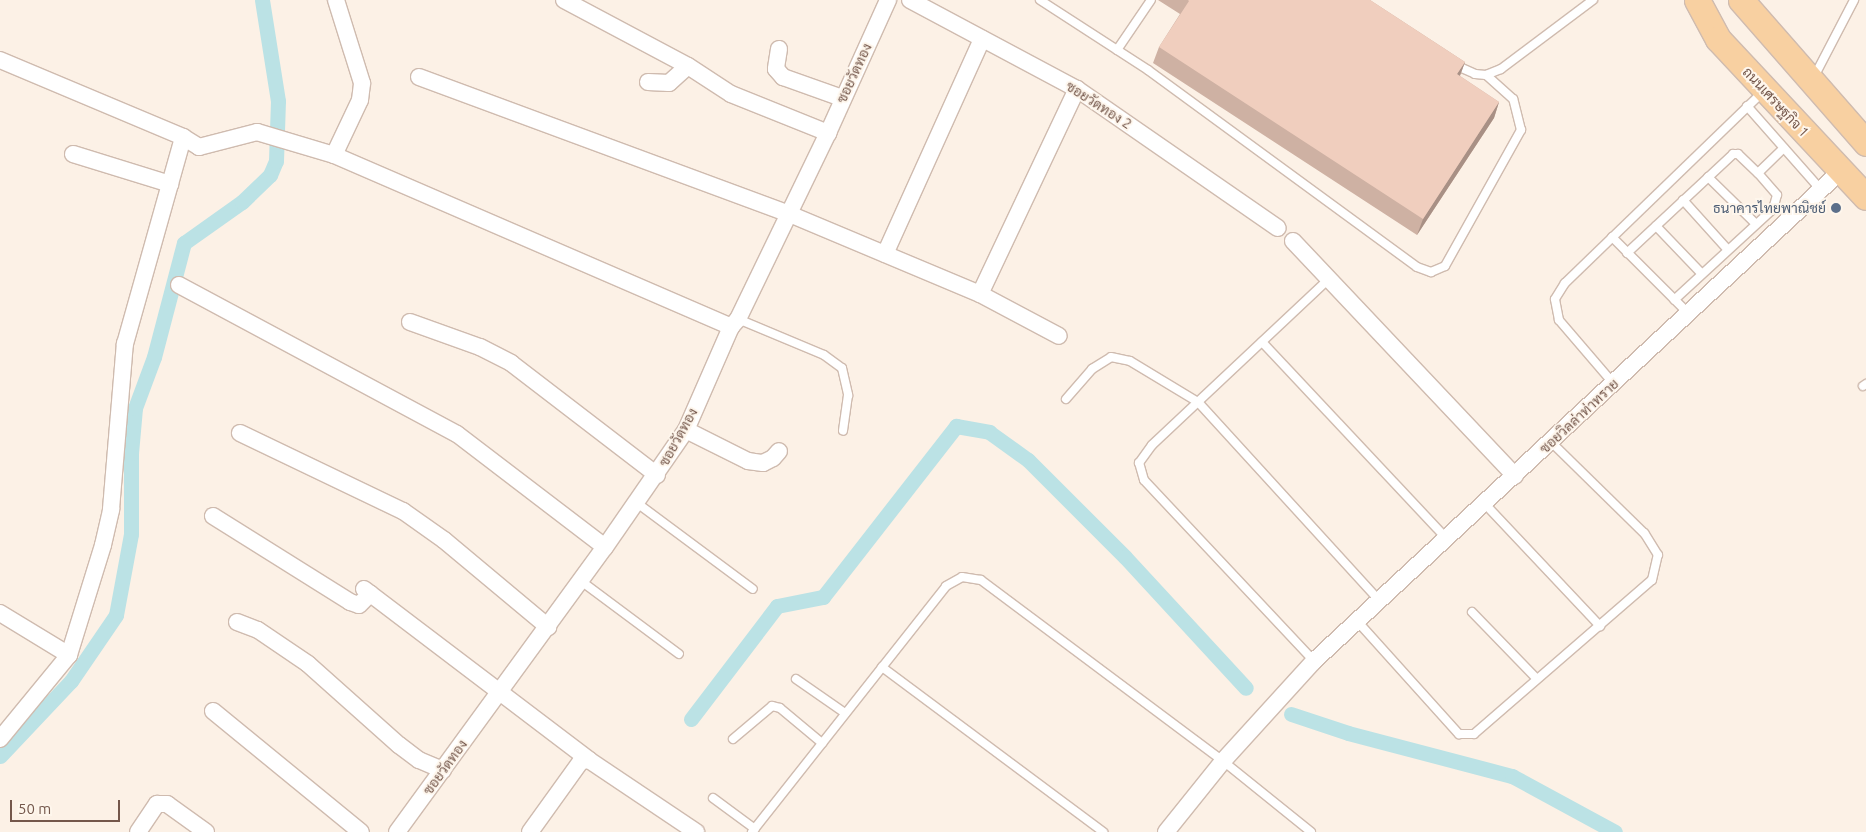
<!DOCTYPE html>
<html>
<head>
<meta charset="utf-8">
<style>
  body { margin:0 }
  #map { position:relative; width:1866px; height:832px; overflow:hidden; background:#fcf1e6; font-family:Ubuntu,Sarabun,sans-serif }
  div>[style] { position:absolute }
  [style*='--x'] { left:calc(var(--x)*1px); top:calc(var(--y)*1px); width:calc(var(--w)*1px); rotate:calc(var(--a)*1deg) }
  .canal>* { height:15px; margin:-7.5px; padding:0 7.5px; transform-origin:7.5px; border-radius:7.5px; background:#bbe2e5 }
  .roads { filter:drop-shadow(1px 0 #cfbbaf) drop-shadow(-1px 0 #cfbbaf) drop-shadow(0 1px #cfbbaf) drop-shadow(0 -1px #cfbbaf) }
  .service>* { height:8px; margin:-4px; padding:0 4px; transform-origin:4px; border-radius:4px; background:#fff }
  .minor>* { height:16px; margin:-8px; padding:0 8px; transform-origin:8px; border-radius:8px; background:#fff }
  .primary>* { height:25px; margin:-12.5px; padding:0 12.5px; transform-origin:12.5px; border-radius:12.5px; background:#f8d0a1 }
  .wall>* { inset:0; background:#ceb1a3 }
  .shaded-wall>* { inset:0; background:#a89085 }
  .building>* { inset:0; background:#f0cebe }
  .dots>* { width:14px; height:14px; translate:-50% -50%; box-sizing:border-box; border:2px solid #fef6ec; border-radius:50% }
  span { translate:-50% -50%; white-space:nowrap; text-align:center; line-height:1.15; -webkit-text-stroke:4px #fef6ec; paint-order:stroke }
  .street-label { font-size:14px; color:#74574b }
  .service-label { font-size:14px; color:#4e5e75 }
  .right { translate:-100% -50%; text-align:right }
  .scale { position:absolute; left:10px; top:800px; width:110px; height:22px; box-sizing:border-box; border:2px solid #74574b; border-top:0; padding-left:6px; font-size:15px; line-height:18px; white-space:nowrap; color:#74574b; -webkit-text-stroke:4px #fef6ec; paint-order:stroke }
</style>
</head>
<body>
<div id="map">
  <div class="canal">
    <i style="--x:1291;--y:714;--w:60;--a:18.4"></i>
    <i style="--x:1348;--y:733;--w:170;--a:14.7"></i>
    <i style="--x:1512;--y:776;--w:117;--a:28.5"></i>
    <i style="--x:691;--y:719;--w:142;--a:-52.7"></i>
    <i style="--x:777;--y:606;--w:47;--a:-11.1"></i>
    <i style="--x:823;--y:597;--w:217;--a:-52.1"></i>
    <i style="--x:956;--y:426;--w:34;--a:10"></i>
    <i style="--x:989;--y:432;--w:48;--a:35.7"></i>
    <i style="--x:1028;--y:460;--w:137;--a:45"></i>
    <i style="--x:1125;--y:557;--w:178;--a:47.3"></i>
    <i style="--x:0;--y:756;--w:103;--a:-46.6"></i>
    <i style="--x:71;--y:681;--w:80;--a:-55.7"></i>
    <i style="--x:116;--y:615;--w:82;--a:-79.5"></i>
    <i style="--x:131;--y:534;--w:81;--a:-90"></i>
    <i style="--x:131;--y:453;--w:45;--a:-84.9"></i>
    <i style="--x:135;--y:408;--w:54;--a:-69.6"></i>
    <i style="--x:154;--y:357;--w:118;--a:-75.3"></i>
    <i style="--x:184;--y:243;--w:71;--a:-35.3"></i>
    <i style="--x:242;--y:202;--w:39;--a:-44"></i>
    <i style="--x:270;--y:175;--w:15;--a:-67"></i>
    <i style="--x:276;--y:161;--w:60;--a:-88.1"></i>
    <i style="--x:278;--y:101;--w:102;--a:-99"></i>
  </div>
  <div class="roads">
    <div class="service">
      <i style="--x:1040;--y:0;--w:129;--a:32.9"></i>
      <i style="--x:1148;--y:70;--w:333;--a:36.2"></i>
      <i style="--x:1417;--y:267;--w:15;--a:20"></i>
      <i style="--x:1431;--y:272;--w:15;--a:-23"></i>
      <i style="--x:1445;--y:266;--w:156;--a:-60.8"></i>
      <i style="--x:1521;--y:130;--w:32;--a:-104"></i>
      <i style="--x:1513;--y:99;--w:36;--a:-138"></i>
      <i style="--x:1117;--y:50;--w:60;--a:-55.8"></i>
      <i style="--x:1455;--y:65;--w:22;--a:24"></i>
      <i style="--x:1475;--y:74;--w:11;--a:5"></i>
      <i style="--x:1486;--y:75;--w:16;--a:-22"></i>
      <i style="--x:1501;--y:69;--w:115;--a:-36.9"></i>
      <i style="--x:1814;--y:77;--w:87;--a:-62.5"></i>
      <i style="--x:1747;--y:106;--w:112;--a:48.6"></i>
      <i style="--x:1758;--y:173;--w:36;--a:-44"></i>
      <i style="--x:1708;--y:177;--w:67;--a:44.4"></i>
      <i style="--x:1683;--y:200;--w:67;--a:48"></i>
      <i style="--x:1656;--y:226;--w:66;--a:46.2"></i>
      <i style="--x:1612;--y:237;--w:107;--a:45"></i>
      <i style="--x:1627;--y:253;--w:145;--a:-43"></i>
      <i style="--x:1733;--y:154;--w:5;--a:0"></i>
      <i style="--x:1738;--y:154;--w:28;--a:44"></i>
      <i style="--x:1758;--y:173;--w:29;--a:49"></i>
      <i style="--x:1777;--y:195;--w:15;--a:106"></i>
      <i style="--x:1773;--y:209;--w:134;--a:137.4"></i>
      <i style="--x:738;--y:319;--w:93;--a:22.7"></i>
      <i style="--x:824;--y:355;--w:22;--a:36"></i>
      <i style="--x:842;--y:368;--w:28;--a:77"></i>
      <i style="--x:848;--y:395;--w:36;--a:98"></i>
      <i style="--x:1262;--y:342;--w:270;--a:46.8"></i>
      <i style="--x:1613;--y:383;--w:83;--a:-130.6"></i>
      <i style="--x:1559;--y:320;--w:21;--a:-101"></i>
      <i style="--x:1555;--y:299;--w:19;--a:-58"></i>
      <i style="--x:1565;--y:283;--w:275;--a:-44"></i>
      <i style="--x:1863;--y:386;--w:4;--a:-34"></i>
      <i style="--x:1066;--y:399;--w:40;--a:-49"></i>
      <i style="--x:1092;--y:369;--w:22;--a:-32"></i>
      <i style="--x:1111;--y:357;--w:19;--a:12"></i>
      <i style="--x:1130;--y:361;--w:79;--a:31.1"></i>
      <i style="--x:1198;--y:402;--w:270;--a:47.6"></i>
      <i style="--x:637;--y:503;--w:144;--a:36.6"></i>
      <i style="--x:1485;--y:504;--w:168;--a:46.7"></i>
      <i style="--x:581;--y:581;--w:122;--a:36.7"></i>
      <i style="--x:1472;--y:612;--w:93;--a:45.9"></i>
      <i style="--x:1358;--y:622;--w:151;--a:48"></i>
      <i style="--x:1459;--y:734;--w:15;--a:0"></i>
      <i style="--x:1474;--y:734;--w:235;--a:-40.9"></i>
      <i style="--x:1652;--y:580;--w:26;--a:-77"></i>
      <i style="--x:1658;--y:555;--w:26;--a:-122"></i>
      <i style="--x:1644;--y:533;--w:130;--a:-135.6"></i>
      <i style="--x:1314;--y:661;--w:248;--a:-133.2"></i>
      <i style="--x:1144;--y:480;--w:18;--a:-106"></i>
      <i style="--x:1139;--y:463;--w:22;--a:-54"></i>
      <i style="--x:1152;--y:445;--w:243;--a:-43.2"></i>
      <i style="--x:882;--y:667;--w:276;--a:36.7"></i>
      <i style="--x:796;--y:679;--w:60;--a:34.8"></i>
      <i style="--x:733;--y:739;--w:51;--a:-40.2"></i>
      <i style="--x:772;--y:706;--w:8;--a:14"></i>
      <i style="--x:780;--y:708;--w:55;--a:39.8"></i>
      <i style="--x:713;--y:798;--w:52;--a:36.4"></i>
      <i style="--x:752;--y:832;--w:313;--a:-51.7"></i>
      <i style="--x:946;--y:586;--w:18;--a:-29"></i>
      <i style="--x:962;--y:577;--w:19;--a:9"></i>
      <i style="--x:981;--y:580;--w:302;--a:36.8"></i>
      <i style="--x:1223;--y:761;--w:113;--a:38.9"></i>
    </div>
    <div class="minor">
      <i style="--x:564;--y:0;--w:140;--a:28"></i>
      <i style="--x:688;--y:66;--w:51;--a:33.1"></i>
      <i style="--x:731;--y:94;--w:105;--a:21.9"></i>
      <i style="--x:910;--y:0;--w:189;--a:28.1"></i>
      <i style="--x:1077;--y:89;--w:244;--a:34.7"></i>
      <i style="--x:779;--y:49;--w:20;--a:99"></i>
      <i style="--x:776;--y:69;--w:11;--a:49"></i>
      <i style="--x:783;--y:77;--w:63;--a:19.6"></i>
      <i style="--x:0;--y:60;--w:199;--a:22.8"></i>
      <i style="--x:183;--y:137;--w:19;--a:32"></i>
      <i style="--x:199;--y:147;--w:60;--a:-14.5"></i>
      <i style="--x:257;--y:132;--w:80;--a:16.6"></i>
      <i style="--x:334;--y:155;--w:433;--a:23.4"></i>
      <i style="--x:419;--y:77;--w:392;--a:20.3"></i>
      <i style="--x:787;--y:213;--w:209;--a:22.8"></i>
      <i style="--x:980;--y:294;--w:89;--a:28"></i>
      <i style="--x:648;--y:82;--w:21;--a:3"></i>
      <i style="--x:669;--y:83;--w:25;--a:-42"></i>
      <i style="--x:73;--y:154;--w:102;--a:17.2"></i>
      <i style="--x:334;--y:155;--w:61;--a:-64.7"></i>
      <i style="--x:360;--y:100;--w:17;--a:-83"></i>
      <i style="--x:362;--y:83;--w:87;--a:-107.4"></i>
      <i style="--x:1293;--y:241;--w:323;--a:46.6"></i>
      <i style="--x:885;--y:254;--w:236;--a:-65.7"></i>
      <i style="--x:179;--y:285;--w:315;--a:28.2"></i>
      <i style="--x:457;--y:434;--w:186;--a:37.4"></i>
      <i style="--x:980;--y:294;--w:227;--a:-64.7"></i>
      <i style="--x:410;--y:322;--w:74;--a:19.7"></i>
      <i style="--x:480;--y:347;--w:35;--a:27"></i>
      <i style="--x:511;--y:363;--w:184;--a:37.5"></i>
      <i style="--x:686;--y:430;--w:69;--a:26.6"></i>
      <i style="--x:748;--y:461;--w:15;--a:8"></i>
      <i style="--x:763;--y:463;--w:11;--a:-27"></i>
      <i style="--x:773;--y:458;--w:9;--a:-49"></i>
      <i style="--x:240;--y:433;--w:181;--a:25.6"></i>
      <i style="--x:403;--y:511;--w:50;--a:35.3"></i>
      <i style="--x:444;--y:540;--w:136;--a:39.9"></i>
      <i style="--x:213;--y:516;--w:162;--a:32.1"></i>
      <i style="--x:350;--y:602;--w:9;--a:18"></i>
      <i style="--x:359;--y:605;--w:16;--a:-45"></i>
      <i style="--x:364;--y:589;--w:283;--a:37.2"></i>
      <i style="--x:0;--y:613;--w:81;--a:31.3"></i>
      <i style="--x:237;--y:622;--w:22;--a:21"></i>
      <i style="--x:258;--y:630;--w:60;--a:34.2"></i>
      <i style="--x:308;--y:664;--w:122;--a:41.7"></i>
      <i style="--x:399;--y:745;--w:25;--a:37"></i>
      <i style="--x:419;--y:760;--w:26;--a:23"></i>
      <i style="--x:213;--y:711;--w:191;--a:39.3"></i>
      <i style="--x:0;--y:739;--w:109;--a:-50.6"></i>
      <i style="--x:69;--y:655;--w:115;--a:-72.8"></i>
      <i style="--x:103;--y:545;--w:37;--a:-77"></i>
      <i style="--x:111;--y:509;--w:166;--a:-85.2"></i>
      <i style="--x:125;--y:344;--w:215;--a:-74.3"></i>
      <i style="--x:138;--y:832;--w:34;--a:-56"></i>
      <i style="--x:157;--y:804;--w:10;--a:0"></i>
      <i style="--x:167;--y:804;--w:48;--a:35.7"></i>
      <i style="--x:397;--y:832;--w:353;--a:-53.9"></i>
      <i style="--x:605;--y:547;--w:142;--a:-55.3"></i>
      <i style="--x:686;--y:430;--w:112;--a:-66.4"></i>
      <i style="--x:731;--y:327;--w:11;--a:-49"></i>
      <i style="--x:738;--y:319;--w:207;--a:-64.2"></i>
      <i style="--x:828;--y:133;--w:146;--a:-65.7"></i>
      <i style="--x:530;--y:832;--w:87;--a:-54.3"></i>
      <i style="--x:581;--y:761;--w:8;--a:-7"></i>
      <i style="--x:589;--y:760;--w:129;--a:33.9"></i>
      <i style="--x:1166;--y:832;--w:91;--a:-51.2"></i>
      <i style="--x:1223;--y:761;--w:135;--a:-47.7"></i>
      <i style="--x:1314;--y:661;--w:721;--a:-42.92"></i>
    </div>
    <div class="primary">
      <i style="--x:1697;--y:0;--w:44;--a:61.7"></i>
      <i style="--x:1718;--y:39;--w:216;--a:46.9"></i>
      <i style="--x:1741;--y:0;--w:190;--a:48.8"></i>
    </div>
  </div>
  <div class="wall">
    <i style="clip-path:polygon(1158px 0,1370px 0,1465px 62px,1460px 76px,1499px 102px,1494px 118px,1417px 235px,1153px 63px,1159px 47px,1180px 14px)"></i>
  </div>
  <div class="shaded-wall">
    <i style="clip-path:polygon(1465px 62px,1459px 78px,1457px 74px)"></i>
    <i style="clip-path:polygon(1499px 102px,1494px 118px,1417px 235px,1423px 219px)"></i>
  </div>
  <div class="building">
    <i style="clip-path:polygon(1188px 0,1370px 0,1465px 62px,1457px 74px,1499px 102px,1423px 219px,1159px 47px,1189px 1px)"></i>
  </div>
  <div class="dots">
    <i style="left:1836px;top:208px;background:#5c6f8a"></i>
  </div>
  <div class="street-label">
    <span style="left:854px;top:73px;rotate:-65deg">ซอยวัดทอง</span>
    <span style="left:1776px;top:102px;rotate:47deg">ถนนเศรษฐกิจ 1</span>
    <span style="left:1099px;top:105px;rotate:33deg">ซอยวัดทอง 2</span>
    <span style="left:1579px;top:416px;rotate:-43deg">ซอยวิลล่าท่าทราย</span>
    <span style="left:678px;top:437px;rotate:-61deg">ซอยวัดทอง</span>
    <span style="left:445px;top:767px;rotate:-54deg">ซอยวัดทอง</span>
  </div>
  <div class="service-label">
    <span class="right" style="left:1826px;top:208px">ธนาคารไทยพาณิชย์</span>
  </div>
  <div class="scale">50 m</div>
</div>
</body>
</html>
